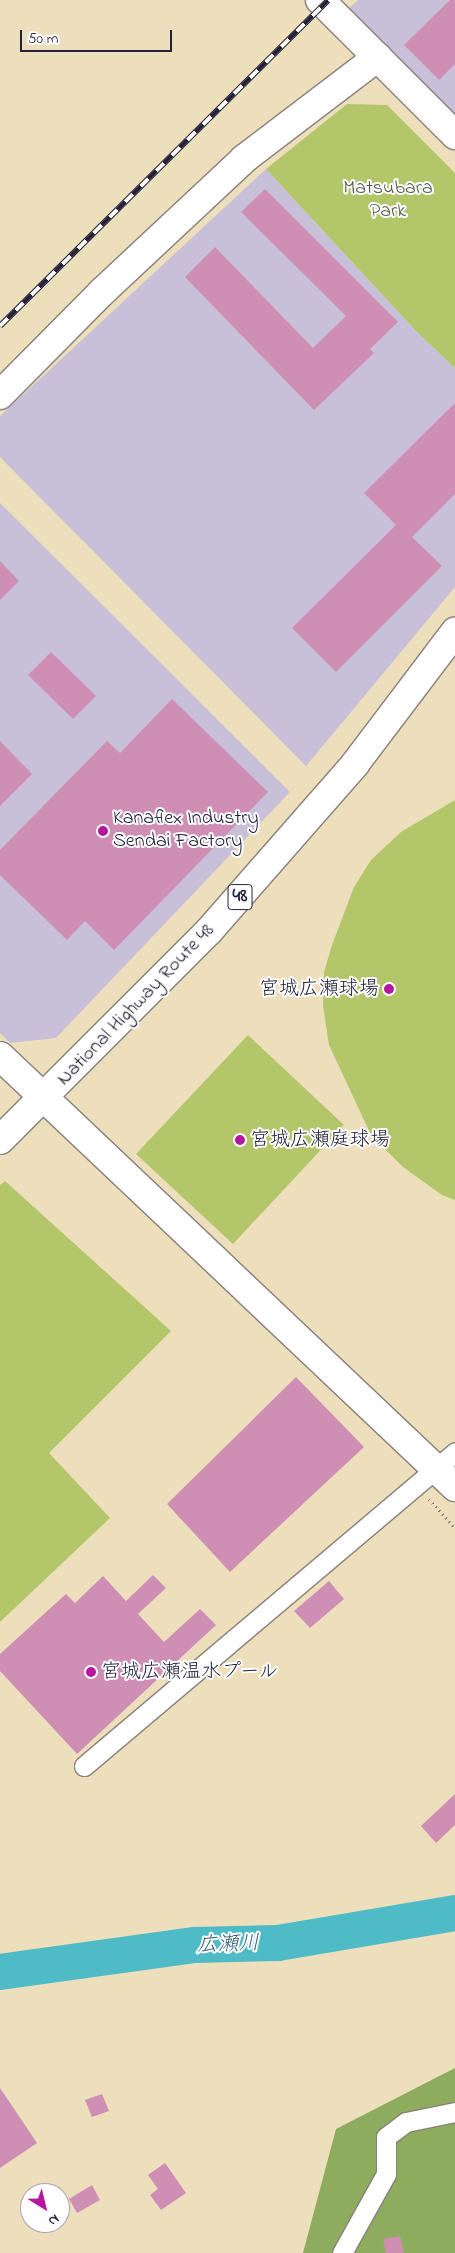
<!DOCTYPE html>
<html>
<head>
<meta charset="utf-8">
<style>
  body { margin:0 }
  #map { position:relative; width:455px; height:2253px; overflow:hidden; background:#eddebc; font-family:"Indie Flower","Klee One",sans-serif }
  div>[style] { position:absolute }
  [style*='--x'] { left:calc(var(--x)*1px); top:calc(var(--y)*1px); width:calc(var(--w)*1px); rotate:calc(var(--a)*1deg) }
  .industrial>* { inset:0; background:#c8bfd8 }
  .green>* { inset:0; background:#b3c76a }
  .forest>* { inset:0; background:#8eac5e }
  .river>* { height:36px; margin:-18px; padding:0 18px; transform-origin:18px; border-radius:18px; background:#4ebbc7 }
  .building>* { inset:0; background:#cf8fb5 }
  .path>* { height:3px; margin-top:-1.5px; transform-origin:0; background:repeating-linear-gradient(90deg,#88807c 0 1px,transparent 0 5px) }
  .roads { filter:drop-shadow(1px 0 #88807c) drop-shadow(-1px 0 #88807c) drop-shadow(0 1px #88807c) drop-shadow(0 -1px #88807c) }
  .street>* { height:19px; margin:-9.5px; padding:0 9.5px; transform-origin:9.5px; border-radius:9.5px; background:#fff }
  .secondary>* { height:28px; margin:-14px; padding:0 14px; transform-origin:14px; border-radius:14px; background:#fff }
  .highway>* { height:28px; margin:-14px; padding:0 14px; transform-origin:14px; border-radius:14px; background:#fff }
  .rail>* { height:5.5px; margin-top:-2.75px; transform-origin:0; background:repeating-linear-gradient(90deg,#fff 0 11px,#22223b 0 22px); box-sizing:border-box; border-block:1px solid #22223b }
  .dots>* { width:14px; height:14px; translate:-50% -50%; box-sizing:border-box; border:2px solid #fff; border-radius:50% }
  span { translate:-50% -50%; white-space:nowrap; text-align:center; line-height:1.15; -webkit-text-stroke:4px #fff; paint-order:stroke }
  .shield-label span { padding:1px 4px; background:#fff; border:1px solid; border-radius:4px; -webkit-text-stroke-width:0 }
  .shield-label { font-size:19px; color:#22223b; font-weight:700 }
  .park-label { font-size:20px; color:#555c4b }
  .poi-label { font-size:20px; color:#22223b }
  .left { translate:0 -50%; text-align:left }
  .right { translate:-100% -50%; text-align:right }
  .street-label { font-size:20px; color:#22223b }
  .water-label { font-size:21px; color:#345f73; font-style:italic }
  .north { position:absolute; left:20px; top:2183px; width:50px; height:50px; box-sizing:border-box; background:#fff; border:1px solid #a7a7b1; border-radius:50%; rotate:144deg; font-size:14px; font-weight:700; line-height:20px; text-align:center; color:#22223b }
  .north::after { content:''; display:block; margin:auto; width:18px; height:22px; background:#b5179e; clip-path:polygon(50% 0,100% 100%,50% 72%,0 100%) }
  .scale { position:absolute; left:20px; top:30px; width:152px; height:22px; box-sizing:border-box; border:2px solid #22223b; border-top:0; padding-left:6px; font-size:15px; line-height:18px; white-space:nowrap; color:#22223b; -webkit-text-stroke:4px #fff; paint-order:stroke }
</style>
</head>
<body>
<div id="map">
  <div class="industrial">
    <i style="clip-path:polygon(358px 0,455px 0,455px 123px,345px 12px)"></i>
    <i style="clip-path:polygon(266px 169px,416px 331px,455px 368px,455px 587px,306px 766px,0 457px,0 416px)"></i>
    <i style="clip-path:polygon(0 503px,290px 792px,56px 1038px,10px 1043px,0 1033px)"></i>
  </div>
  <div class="green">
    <i style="clip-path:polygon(347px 104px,387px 105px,455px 173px,455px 368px,416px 331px,266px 169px)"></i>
    <i style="clip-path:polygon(455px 800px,455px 1200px,442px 1195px,403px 1167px,371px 1135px,329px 1045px,323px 1006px,324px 972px,332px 945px,354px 887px,371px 860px,401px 832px)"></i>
    <i style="clip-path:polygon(248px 1035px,344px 1125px,233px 1244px,136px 1154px)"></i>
    <i style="clip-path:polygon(5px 1181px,171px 1331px,49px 1453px,110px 1518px,0 1622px,0 1185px)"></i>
  </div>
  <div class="forest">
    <i style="clip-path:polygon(455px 2068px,455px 2253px,303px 2253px,336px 2129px)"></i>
  </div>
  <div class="river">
    <i style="--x:0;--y:1972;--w:197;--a:-7.9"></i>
    <i style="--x:195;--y:1945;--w:83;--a:-1.4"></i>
    <i style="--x:278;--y:1943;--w:180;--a:-9.6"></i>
  </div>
  <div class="building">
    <i style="clip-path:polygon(450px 0,455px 0,455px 64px,439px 80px,404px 45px)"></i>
    <i style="clip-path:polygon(265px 189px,398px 322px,370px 349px,374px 353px,314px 410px,185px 277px,215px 247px,313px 348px,346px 316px,241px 212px)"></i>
    <i style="clip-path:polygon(455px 403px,455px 494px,412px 537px,442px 566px,336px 672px,292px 628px,396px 525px,364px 493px)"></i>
    <i style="clip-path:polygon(0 561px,19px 581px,0 600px)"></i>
    <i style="clip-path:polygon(51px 652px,96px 696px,73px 719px,28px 675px)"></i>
    <i style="clip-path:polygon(172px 699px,268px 792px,114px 950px,85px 921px,67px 940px,0 875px,0 850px,107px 741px,120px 753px)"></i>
    <i style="clip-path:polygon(0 741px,32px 774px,0 806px)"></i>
    <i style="clip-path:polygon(296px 1377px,364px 1447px,230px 1572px,167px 1504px)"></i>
    <i style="clip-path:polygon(153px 1575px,166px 1588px,138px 1614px,164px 1642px,200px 1609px,216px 1625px,77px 1754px,0 1671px,0 1654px,66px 1594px,75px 1603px,103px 1576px,126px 1601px)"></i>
    <i style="clip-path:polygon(329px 1581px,344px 1599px,310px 1628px,294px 1611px)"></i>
    <i style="clip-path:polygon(455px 1794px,455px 1825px,436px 1843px,421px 1826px)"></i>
    <i style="clip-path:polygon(0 2088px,37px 2143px,0 2168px)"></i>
    <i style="clip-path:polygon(102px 2094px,109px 2111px,92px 2117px,85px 2100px)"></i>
    <i style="clip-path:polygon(165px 2163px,186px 2193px,161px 2210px,150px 2195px,158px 2189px,148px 2175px)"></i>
    <i style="clip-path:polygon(92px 2185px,100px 2200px,77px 2213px,69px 2199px)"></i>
    <i style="clip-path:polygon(400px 2236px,404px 2253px,386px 2253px,383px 2239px)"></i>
  </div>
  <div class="path">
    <i style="--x:429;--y:1499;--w:39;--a:48"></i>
  </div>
  <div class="roads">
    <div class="street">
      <i style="--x:84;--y:1766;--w:486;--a:-40.2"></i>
      <i style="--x:342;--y:2253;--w:90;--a:-60.9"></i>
      <i style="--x:386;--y:2174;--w:37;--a:-90"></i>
      <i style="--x:386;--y:2137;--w:25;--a:-37"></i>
      <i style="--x:406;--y:2122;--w:50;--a:-11.5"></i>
    </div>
    <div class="secondary">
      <i style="--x:320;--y:0;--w:191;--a:45"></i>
      <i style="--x:0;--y:395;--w:145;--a:-45.3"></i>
      <i style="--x:102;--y:292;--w:195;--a:-43.1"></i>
      <i style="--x:244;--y:159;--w:168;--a:-37.3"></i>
      <i style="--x:0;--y:1056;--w:627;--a:43.45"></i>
    </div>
    <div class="highway">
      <i style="--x:0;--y:1140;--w:296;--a:-45"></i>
      <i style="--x:209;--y:931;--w:222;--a:-48.8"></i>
      <i style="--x:355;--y:764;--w:166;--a:-52.9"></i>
    </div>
  </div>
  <div class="rail">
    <i style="--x:0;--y:326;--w:462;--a:-44.8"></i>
  </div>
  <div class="dots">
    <i style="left:103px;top:831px;background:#b5179e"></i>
    <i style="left:389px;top:989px;background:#b5179e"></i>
    <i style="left:240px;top:1140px;background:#b5179e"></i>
    <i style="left:91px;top:1672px;background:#b5179e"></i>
  </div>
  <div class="shield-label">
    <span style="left:240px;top:897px">48</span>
  </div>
  <div class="park-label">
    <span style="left:388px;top:200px">Matsubara<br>Park</span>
  </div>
  <div class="poi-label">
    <span class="left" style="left:113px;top:830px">Kanaflex Industry<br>Sendai Factory</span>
    <span class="right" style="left:379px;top:989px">宮城広瀬球場</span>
    <span class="left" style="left:250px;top:1140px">宮城広瀬庭球場</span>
    <span class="left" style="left:101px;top:1672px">宮城広瀬温水プール</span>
  </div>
  <div class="street-label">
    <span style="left:136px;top:1005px;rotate:-46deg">National Highway Route 48</span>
  </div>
  <div class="water-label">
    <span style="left:228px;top:1945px;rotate:-2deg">広瀬川</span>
  </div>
  <div class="north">N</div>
  <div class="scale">50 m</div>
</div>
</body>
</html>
